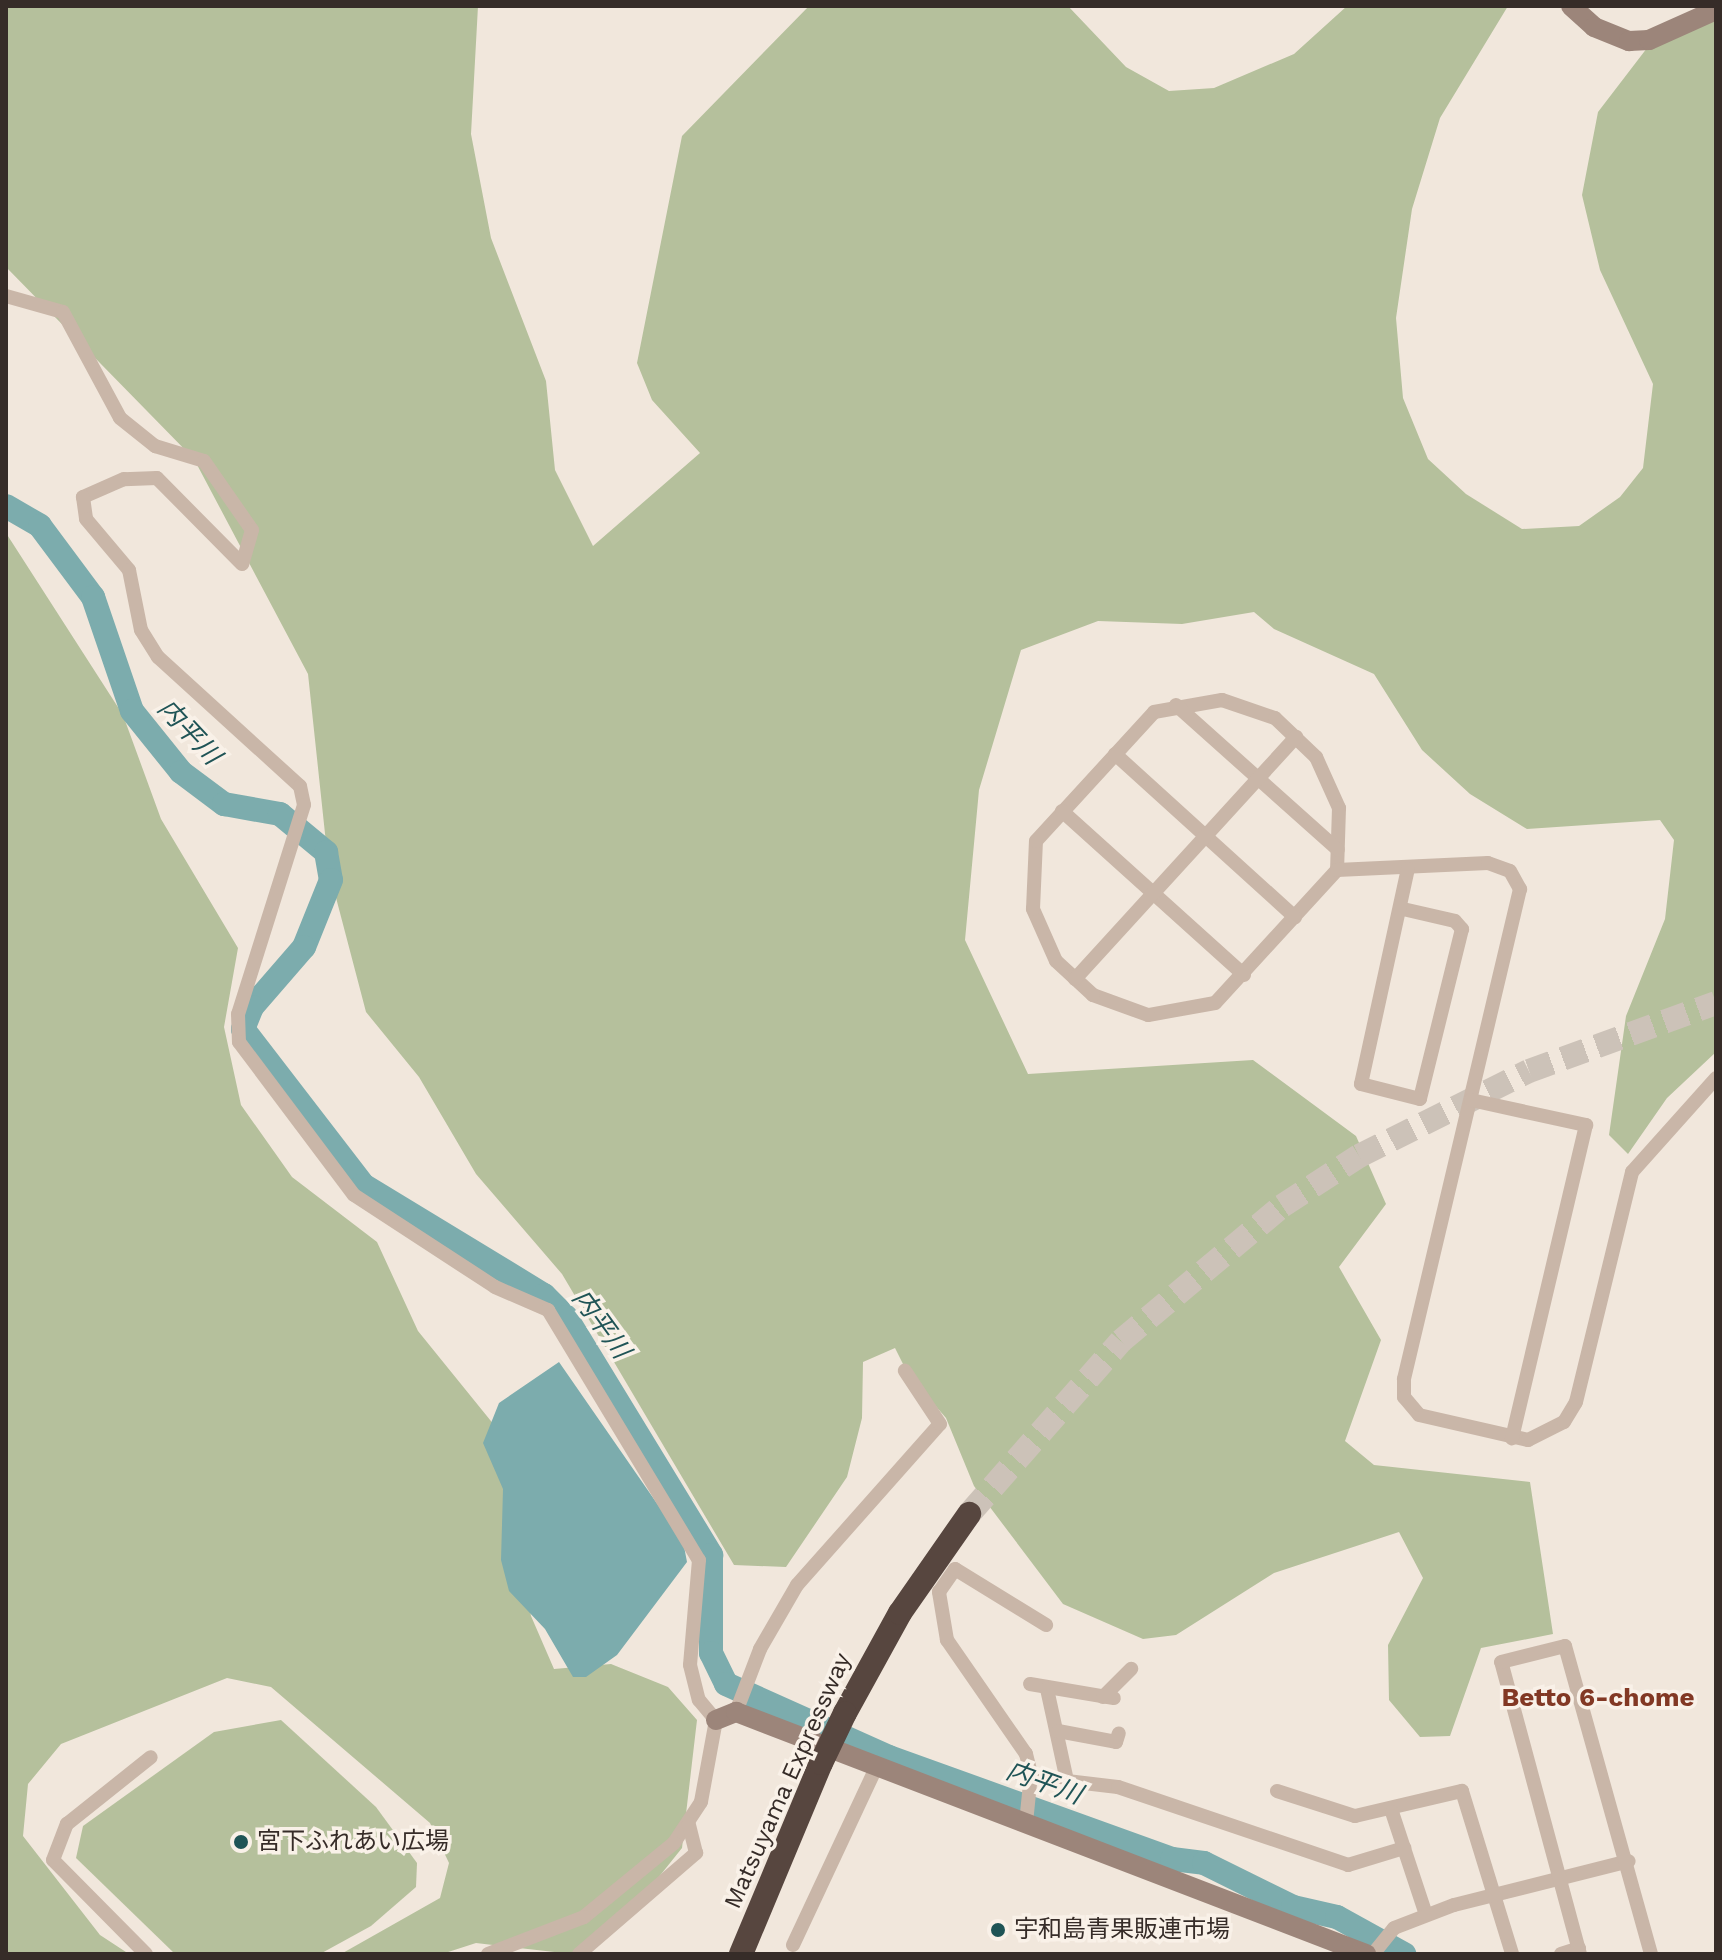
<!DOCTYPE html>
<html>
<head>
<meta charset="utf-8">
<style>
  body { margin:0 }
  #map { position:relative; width:1722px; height:1960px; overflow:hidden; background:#f1e7dc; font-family:"Work Sans","Noto Sans JP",sans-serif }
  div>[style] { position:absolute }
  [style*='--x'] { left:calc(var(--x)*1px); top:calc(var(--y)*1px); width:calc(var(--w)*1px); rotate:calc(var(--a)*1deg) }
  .green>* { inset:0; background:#b5c09c }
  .water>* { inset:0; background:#7cacad }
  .river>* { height:24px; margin:-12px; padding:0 12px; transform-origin:12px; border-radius:12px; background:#7cacad }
  .highway-tunnel>* { height:24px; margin-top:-12px; transform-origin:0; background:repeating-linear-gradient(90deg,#ccc2b8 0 24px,transparent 0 36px) }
  .street>* { height:14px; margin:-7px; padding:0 7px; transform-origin:7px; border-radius:7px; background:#c9b6a8 }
  .secondary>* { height:20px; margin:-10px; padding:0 10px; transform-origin:10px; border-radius:10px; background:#9c857a }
  .highway>* { height:24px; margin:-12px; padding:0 12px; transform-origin:12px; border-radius:12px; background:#57463f }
  .highway-bridge>* { height:24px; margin:-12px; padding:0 12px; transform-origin:12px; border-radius:12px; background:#57463f }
  .dots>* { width:22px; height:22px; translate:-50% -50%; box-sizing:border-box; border:4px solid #f9f1e8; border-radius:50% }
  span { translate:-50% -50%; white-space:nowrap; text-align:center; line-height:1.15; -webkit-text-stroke:7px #f9f1e8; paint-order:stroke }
  .street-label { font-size:24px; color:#362c28 }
  .poi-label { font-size:24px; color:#362c28 }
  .left { translate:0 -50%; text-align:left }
  .water-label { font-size:26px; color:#1f5456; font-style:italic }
  .neighbourhood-label { font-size:26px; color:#823824; font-weight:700 }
  .frame { position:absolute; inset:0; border:8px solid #362c28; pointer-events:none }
</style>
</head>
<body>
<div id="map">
  <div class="green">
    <i style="clip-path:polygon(6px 6px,478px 6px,471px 134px,491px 238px,546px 381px,555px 470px,593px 546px,700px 453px,652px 400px,637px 363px,682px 136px,809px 6px,1068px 6px,1126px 67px,1169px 91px,1214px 88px,1294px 54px,1347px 6px,1508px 6px,1440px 118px,1412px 209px,1396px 318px,1403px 398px,1428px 459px,1466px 494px,1522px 529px,1579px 526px,1620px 497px,1643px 468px,1653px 384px,1600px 270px,1582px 195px,1598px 112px,1657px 35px,1716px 6px,1716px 1052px,1667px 1098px,1628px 1154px,1609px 1135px,1626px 1016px,1665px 919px,1674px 840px,1660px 820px,1527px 829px,1470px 794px,1422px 750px,1374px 674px,1274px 629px,1254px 612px,1182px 624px,1098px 621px,1021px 650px,979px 790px,965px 940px,1028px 1074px,1253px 1060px,1356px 1136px,1386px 1204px,1339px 1267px,1381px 1340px,1345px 1441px,1374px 1465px,1530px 1482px,1553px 1634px,1481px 1648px,1450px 1736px,1420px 1737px,1389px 1700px,1388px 1645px,1423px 1578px,1399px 1532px,1274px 1573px,1176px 1635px,1143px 1639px,1063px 1604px,974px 1486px,946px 1418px,908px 1374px,895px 1348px,863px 1362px,862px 1418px,847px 1477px,786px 1567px,734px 1565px,562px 1274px,476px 1174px,419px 1077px,366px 1012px,329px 871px,308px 674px,194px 459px,6px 267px)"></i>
    <i style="clip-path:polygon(6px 533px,123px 715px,161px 819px,238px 948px,224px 1027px,241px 1105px,292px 1177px,377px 1242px,418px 1331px,499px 1431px,531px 1616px,554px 1669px,611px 1664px,668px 1687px,697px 1720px,682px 1848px,618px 1928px,572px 1954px,476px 1943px,442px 1954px,341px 1954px,440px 1898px,449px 1863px,430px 1823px,271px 1687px,227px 1678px,61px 1744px,28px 1784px,23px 1836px,100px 1935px,129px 1954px,6px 1954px)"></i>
    <i style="clip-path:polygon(281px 1720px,376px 1807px,417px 1863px,416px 1887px,371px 1926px,320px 1954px,175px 1954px,76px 1858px,83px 1826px,214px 1732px)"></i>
  </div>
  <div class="water">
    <i style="clip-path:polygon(559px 1362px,683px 1541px,687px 1562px,617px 1655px,586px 1677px,573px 1677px,545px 1629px,509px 1591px,501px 1560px,503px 1489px,483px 1443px,499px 1403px)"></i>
  </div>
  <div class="river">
    <i style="--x:6;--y:506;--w:39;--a:30"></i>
    <i style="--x:40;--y:526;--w:89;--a:53.3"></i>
    <i style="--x:93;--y:597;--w:120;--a:71.1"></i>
    <i style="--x:132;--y:711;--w:78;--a:51.2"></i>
    <i style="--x:181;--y:772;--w:54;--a:36.7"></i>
    <i style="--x:224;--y:804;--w:57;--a:10.1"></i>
    <i style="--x:280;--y:814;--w:60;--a:39.6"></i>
    <i style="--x:326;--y:852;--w:28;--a:80"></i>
    <i style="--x:331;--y:880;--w:72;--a:111.9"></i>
    <i style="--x:304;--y:947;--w:79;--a:130.9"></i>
    <i style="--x:252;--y:1007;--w:24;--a:112"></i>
    <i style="--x:243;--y:1029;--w:197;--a:52.4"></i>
    <i style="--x:363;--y:1185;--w:212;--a:31.3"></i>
    <i style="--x:544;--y:1295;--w:31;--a:45"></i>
    <i style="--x:566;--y:1317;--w:279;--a:58.6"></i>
    <i style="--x:711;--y:1555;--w:98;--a:90"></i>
    <i style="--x:711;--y:1653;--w:34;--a:64"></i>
    <i style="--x:726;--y:1684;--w:179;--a:24.1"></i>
    <i style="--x:889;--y:1757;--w:301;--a:19.8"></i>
    <i style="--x:1172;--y:1859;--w:32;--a:7"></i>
    <i style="--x:1204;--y:1863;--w:99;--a:26.3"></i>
    <i style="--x:1293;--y:1907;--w:45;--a:12.8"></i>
    <i style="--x:1337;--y:1917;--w:77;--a:28.9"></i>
  </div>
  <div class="highway-tunnel">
    <i style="--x:969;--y:1514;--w:230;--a:-48.7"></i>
    <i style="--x:1121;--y:1341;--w:210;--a:-40"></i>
    <i style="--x:1282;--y:1206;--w:92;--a:-33"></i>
    <i style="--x:1359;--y:1156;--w:190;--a:-26.6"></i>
    <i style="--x:1529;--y:1071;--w:199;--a:-20"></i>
  </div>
  <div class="street">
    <i style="--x:6;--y:296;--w:59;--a:15.7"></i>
    <i style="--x:63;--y:312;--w:120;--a:61.7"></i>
    <i style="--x:120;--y:418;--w:45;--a:38.7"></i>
    <i style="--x:155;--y:446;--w:51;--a:17"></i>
    <i style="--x:204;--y:461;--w:84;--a:55.2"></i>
    <i style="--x:252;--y:530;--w:35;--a:106"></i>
    <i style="--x:242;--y:564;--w:121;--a:-134.7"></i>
    <i style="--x:157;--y:478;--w:33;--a:178"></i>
    <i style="--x:124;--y:479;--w:45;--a:156.3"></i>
    <i style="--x:83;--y:497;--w:22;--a:82"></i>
    <i style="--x:86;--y:519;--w:67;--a:49.9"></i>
    <i style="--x:129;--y:570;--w:61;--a:78.7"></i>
    <i style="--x:141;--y:630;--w:32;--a:58"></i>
    <i style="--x:158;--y:657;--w:192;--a:42.3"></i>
    <i style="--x:300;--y:786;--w:19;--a:78"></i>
    <i style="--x:304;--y:805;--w:219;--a:107.5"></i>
    <i style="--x:238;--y:1014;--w:28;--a:88"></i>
    <i style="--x:239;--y:1042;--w:191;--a:53.1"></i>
    <i style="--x:354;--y:1195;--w:168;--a:33.1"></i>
    <i style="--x:495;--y:1287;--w:58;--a:23.5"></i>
    <i style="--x:548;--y:1310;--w:292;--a:58.9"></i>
    <i style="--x:699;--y:1560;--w:105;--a:94.9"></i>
    <i style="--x:690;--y:1665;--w:36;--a:76"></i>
    <i style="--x:699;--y:1700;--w:26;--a:50"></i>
    <i style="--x:716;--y:1720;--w:83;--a:100.4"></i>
    <i style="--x:701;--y:1802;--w:49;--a:123.4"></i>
    <i style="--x:674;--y:1843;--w:117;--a:140.6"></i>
    <i style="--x:584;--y:1917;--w:103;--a:158.9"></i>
    <i style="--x:1222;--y:700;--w:56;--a:18.8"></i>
    <i style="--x:1275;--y:718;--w:57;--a:43.6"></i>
    <i style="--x:1316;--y:757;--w:56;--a:65.7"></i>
    <i style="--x:1339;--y:808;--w:62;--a:91.8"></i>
    <i style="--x:1337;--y:870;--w:180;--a:132.5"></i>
    <i style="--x:1215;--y:1003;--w:68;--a:169.8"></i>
    <i style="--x:1148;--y:1015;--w:59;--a:-160"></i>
    <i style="--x:1093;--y:995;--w:50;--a:-137.4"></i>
    <i style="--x:1056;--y:961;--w:57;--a:-113.9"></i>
    <i style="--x:1033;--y:909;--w:68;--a:-87.5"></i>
    <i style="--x:1036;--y:841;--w:175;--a:-47.5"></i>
    <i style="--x:1154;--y:712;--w:69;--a:-10"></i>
    <i style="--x:1176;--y:705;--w:217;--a:41.8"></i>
    <i style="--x:1115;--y:754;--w:243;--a:42.2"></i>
    <i style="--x:1062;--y:811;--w:245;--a:42"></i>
    <i style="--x:1337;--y:870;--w:151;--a:-2.7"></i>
    <i style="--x:1488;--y:863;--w:23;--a:20"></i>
    <i style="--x:1510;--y:871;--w:21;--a:61"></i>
    <i style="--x:1520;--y:889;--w:504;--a:103.32"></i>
    <i style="--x:1404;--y:1379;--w:18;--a:90"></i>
    <i style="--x:1404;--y:1397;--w:23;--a:50"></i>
    <i style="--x:1419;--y:1415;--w:112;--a:12.9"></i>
    <i style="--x:1528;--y:1440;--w:40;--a:-26.6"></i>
    <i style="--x:1564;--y:1422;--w:23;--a:-59"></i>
    <i style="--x:1576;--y:1402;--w:237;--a:-76.3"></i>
    <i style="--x:1632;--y:1172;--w:126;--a:-48.2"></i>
    <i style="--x:1403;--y:909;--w:53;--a:13"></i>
    <i style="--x:1455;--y:921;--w:11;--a:49"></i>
    <i style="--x:1462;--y:929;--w:175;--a:103.9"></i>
    <i style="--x:1420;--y:1099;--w:61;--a:-165.7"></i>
    <i style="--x:1361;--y:1084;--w:220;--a:-77.7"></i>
    <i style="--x:1075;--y:979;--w:328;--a:-47.6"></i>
    <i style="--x:1471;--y:1100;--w:118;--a:12.3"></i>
    <i style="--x:1586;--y:1125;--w:322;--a:103.3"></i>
    <i style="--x:1030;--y:1684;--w:85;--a:9.5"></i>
    <i style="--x:1047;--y:1689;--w:94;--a:77.7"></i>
    <i style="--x:1067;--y:1781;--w:51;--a:6.7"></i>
    <i style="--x:1118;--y:1787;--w:243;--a:18.7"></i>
    <i style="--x:1348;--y:1865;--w:59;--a:-16.9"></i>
    <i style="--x:1103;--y:1697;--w:40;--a:-45"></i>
    <i style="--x:736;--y:1712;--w:67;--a:-69.1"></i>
    <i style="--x:760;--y:1649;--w:74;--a:-60"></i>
    <i style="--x:797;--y:1585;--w:215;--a:-48.4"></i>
    <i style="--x:940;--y:1424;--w:64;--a:-123.4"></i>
    <i style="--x:1058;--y:1731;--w:59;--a:10.7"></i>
    <i style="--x:1116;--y:1742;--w:9;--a:-72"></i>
    <i style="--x:1031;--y:1774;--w:21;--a:-104"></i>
    <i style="--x:1026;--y:1754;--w:139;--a:-124.7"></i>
    <i style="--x:947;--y:1640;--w:49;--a:-99.5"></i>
    <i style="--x:939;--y:1592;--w:28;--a:-55"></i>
    <i style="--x:955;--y:1569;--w:107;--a:31.6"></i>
    <i style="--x:1277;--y:1791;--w:82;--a:17.8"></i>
    <i style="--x:1355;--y:1816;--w:110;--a:-13.2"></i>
    <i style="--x:1462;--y:1791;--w:170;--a:72.9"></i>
    <i style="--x:1392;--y:1812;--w:108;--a:71.7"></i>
    <i style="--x:1026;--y:1823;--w:49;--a:-84.2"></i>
    <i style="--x:1031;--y:1774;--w:37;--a:11"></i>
    <i style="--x:793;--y:1945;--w:195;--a:-64.9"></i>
    <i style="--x:146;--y:1954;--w:132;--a:-134.7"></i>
    <i style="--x:53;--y:1860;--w:39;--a:-69"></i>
    <i style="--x:67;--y:1824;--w:107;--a:-38.6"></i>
    <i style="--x:579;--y:1954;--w:155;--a:-40.8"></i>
    <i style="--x:696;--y:1853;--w:30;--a:-104"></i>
    <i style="--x:1373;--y:1954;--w:33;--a:-51"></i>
    <i style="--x:1394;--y:1928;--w:64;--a:-21"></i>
    <i style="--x:1454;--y:1905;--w:180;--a:-14.1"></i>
    <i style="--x:1561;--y:1954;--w:19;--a:-18"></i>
    <i style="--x:1580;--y:1954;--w:302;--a:-105.1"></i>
    <i style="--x:1501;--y:1662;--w:66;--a:-14"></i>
    <i style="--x:1565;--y:1646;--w:320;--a:74.4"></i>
  </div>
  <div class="secondary">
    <i style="--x:1571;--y:6;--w:31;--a:42"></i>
    <i style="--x:1594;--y:27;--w:38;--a:22"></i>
    <i style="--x:1629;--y:41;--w:20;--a:-3"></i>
    <i style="--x:1649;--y:40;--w:73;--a:-24.1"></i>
    <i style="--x:716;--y:1720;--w:22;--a:-22"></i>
    <i style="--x:736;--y:1712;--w:675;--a:21.01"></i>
  </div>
  <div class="highway">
    <i style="--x:845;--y:1713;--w:114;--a:-61.2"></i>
    <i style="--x:900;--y:1613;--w:121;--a:-55.1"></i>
    <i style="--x:741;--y:1954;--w:207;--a:-67.3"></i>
  </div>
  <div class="highway-bridge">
    <i style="--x:821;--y:1763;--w:55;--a:-64.4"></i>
  </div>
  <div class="dots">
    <i style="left:241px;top:1842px;background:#1f5456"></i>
    <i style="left:998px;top:1930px;background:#1f5456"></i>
  </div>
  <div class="street-label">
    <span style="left:788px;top:1781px;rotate:-66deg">Matsuyama Expressway</span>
  </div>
  <div class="poi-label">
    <span class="left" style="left:257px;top:1842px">宮下ふれあい広場</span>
    <span class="left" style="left:1014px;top:1930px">宇和島青果販連市場</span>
  </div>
  <div class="water-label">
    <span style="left:189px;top:732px;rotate:47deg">内平川</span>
    <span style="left:601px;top:1324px;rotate:54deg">内平川</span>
    <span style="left:1044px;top:1783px;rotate:20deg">内平川</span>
  </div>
  <div class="neighbourhood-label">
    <span style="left:1598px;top:1698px">Betto 6-chome</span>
  </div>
  <div class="frame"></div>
</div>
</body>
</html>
